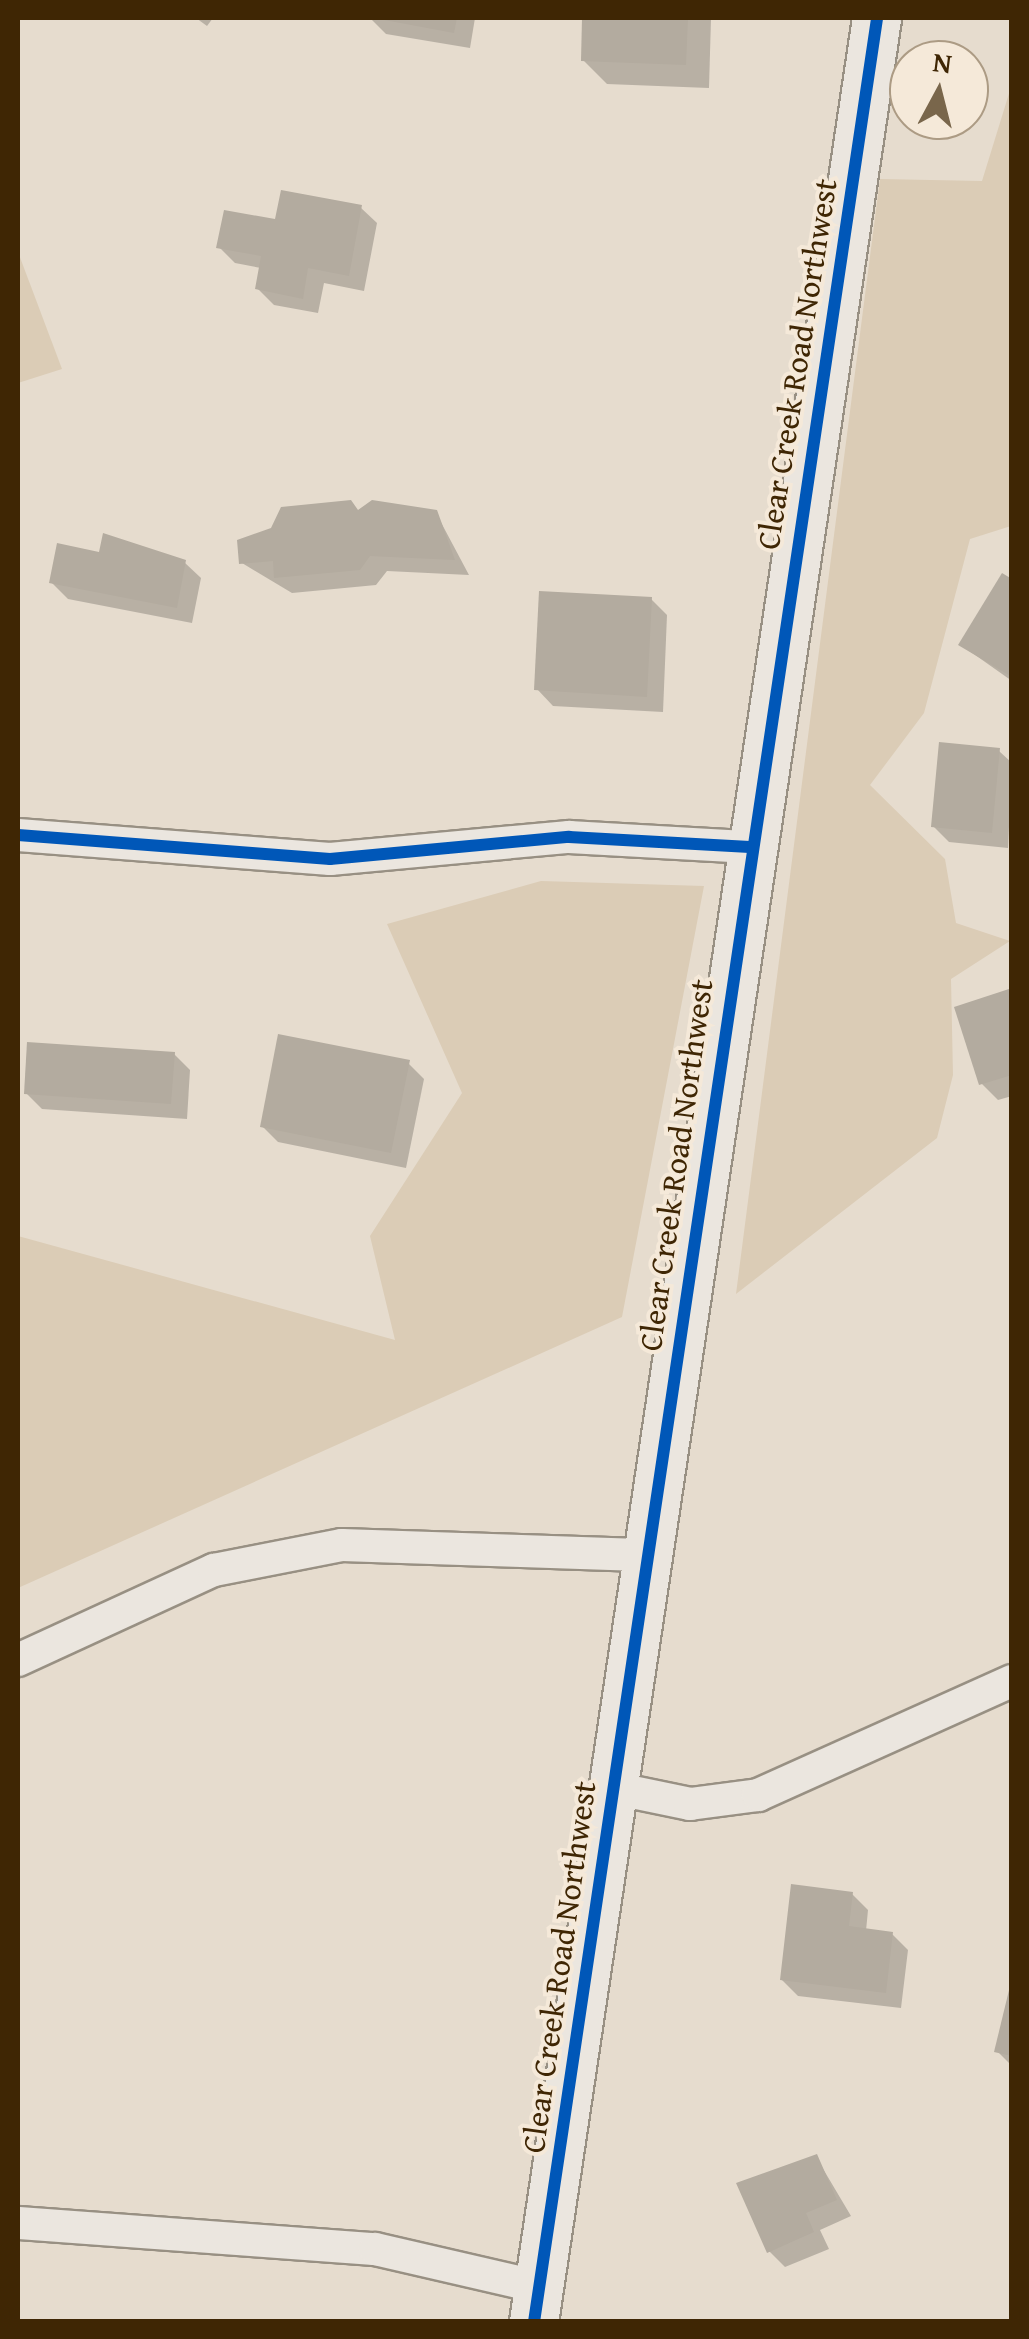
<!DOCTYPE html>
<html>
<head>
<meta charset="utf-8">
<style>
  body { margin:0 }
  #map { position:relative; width:1029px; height:2339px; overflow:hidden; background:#e6dcce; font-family:"Gentium Book Plus",serif }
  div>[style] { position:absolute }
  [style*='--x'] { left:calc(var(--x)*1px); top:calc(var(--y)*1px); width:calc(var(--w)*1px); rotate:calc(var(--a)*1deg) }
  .green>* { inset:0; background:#dbccb6 }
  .shadow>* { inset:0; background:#0003 }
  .building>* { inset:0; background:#b3ab9f }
  .roads { filter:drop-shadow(2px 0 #989083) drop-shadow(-2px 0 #989083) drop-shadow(0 2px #989083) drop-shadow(0 -2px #989083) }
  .minor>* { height:32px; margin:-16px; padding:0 16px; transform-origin:16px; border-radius:16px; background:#ebe6df }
  .secondary>* { height:48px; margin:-24px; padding:0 24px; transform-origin:24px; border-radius:24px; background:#ebe6df }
  .cycleway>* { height:12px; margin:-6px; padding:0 6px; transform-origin:6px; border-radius:6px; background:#0057b8 }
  span { translate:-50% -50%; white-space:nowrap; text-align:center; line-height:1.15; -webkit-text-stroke:8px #f5e9d9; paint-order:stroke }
  .street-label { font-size:32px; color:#3f2604 }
  .frame { position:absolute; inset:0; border:20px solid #3f2604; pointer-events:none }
  .north { position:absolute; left:889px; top:40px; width:100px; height:100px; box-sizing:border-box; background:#f5e9d9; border:2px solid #ac9b84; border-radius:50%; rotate:7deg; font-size:28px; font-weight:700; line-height:40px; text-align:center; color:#3f2604 }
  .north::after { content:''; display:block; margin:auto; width:35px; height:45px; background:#79664b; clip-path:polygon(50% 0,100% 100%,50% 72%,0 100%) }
</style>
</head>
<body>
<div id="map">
  <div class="green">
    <i style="clip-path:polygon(1011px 87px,1011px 526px,970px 539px,924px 713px,870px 785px,945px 859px,956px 923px,1010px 941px,951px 979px,953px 1075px,937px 1138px,736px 1294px,880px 179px,982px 181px)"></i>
    <i style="clip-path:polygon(18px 252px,62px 369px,18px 383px)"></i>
    <i style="clip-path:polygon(541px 881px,704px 886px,622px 1317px,18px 1588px,18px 1236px,395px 1340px,370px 1236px,462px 1093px,387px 924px)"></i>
  </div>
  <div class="shadow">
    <i style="clip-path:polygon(196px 18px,213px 18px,207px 26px)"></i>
    <i style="clip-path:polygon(370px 18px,475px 18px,470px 48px,386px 34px)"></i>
    <i style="clip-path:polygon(585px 18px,711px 18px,709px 88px,607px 84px,583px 60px)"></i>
    <i style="clip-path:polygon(360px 207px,377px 223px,364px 291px,324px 283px,318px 313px,274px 305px,258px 289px,261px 268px,235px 263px,219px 247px,277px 222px)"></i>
    <i style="clip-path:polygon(359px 512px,436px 513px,469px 575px,387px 571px,376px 585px,292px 593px,242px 563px)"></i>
    <i style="clip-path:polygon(101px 555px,184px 562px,201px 578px,192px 623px,68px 599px,52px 583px)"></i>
    <i style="clip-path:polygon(1012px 582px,1012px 681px,961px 645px)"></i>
    <i style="clip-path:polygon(651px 599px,667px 615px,663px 712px,553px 706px,537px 689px)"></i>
    <i style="clip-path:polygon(999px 751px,1012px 763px,1008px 848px,949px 842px,933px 826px)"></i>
    <i style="clip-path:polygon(1012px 991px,1012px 1096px,998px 1100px,982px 1084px)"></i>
    <i style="clip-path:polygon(174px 1054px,190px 1070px,187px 1119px,42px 1109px,26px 1093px)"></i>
    <i style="clip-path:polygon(408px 1063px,424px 1079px,406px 1168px,278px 1142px,262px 1126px)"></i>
    <i style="clip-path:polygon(852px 1894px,868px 1910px,866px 1931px,892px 1934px,908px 1950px,901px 2008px,798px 1996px,782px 1980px)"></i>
    <i style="clip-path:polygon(1012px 1991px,1012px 2066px,997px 2051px)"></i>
    <i style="clip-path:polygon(816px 2157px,851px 2216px,820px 2230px,829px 2249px,785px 2267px,769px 2251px)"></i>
  </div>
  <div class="building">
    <i style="clip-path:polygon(374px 18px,457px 18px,454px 33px)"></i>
    <i style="clip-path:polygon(582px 18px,688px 18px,686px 65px,581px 61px)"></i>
    <i style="clip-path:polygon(281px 190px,362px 205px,349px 276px,308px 268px,303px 299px,255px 289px,261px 256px,216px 248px,224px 210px,275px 219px)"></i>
    <i style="clip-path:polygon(351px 500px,358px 510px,372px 500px,437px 510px,455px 560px,370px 556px,360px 570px,274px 578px,273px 561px,239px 564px,237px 540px,271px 528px,281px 507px)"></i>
    <i style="clip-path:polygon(103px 533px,186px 560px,177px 608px,49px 583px,57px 543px,99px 552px)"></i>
    <i style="clip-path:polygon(1002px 573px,1012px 579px,1012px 677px,958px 645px)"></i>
    <i style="clip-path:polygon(539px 591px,652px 597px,647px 697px,534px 690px)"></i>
    <i style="clip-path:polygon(939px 742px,1000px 748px,992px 833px,931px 827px)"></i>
    <i style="clip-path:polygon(1012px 988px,1012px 1075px,979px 1085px,954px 1007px)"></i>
    <i style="clip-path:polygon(278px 1034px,410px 1060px,391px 1153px,260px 1127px)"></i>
    <i style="clip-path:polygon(27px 1042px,175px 1052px,171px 1104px,24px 1094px)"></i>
    <i style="clip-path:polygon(791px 1884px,853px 1892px,849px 1926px,893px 1932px,886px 1993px,780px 1980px)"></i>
    <i style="clip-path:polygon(1010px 1986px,1012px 1986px,1012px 2056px,994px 2052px)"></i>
    <i style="clip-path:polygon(817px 2154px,837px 2200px,806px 2213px,814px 2232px,767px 2253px,736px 2183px)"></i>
  </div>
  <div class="roads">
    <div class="minor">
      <i style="--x:18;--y:835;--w:313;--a:4.4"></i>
      <i style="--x:330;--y:859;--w:240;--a:-5.3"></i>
      <i style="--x:569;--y:837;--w:181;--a:3.2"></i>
      <i style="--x:18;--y:1660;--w:216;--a:-24.7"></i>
      <i style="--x:214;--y:1570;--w:130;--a:-11.1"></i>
      <i style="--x:342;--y:1545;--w:306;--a:1.9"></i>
      <i style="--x:613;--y:1788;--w:79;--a:11.7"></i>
      <i style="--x:690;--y:1804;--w:69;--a:-7.5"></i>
      <i style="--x:758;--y:1795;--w:278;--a:-24.2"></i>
      <i style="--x:18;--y:2223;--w:358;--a:4.2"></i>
      <i style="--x:375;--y:2249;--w:168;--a:13"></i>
    </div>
    <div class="secondary">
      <i style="--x:534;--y:2322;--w:2329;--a:-81.53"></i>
    </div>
  </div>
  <div class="cycleway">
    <i style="--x:18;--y:835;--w:313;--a:4.4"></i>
    <i style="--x:330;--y:859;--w:240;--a:-5.3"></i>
    <i style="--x:569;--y:837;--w:181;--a:3.2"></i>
    <i style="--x:534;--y:2322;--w:2329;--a:-81.53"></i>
  </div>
  <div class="street-label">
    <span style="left:797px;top:364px;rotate:-81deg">Clear Creek Road Northwest</span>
    <span style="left:676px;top:1165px;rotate:-82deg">Clear Creek Road Northwest</span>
    <span style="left:559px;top:1967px;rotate:-82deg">Clear Creek Road Northwest</span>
  </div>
  <div class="frame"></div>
  <div class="north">N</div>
</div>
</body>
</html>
